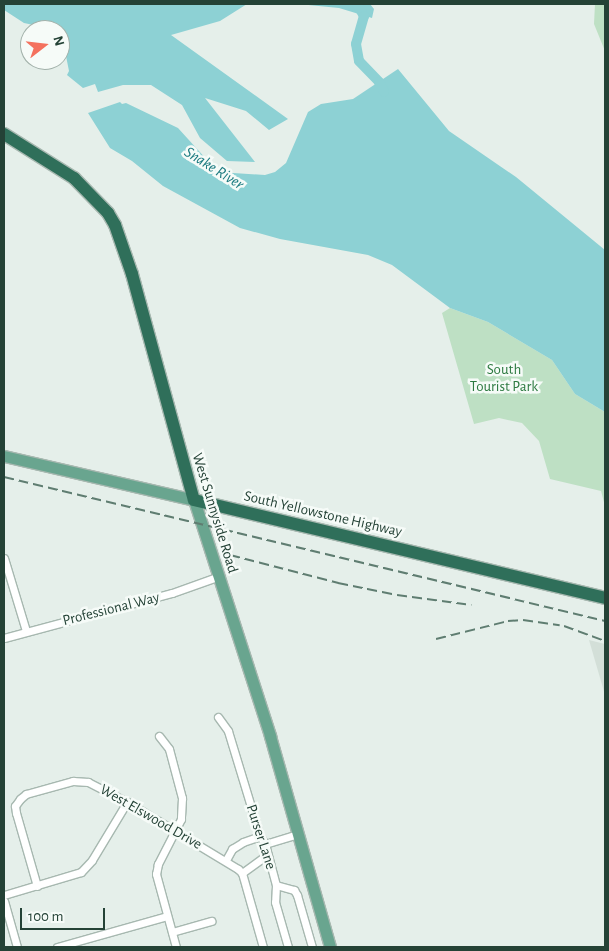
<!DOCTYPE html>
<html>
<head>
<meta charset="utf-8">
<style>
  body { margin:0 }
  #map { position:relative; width:609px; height:951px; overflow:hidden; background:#e5efea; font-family:"Alegreya Sans",sans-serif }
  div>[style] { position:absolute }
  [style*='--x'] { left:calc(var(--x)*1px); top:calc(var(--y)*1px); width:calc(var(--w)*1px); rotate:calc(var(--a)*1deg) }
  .built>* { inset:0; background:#d3dfd8 }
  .green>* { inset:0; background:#bee0c4 }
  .water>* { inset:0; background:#8dd1d4 }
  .river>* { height:10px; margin:-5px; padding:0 5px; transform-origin:5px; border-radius:5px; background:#8dd1d4 }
  .roads { filter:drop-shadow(1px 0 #a7b8b0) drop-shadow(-1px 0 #a7b8b0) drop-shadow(0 1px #a7b8b0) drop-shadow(0 -1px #a7b8b0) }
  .street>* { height:7px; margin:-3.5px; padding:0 3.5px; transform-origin:3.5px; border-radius:3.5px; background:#fff }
  .primary>* { height:11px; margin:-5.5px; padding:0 5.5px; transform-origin:5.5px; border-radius:5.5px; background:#69a58f }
  .highway>* { height:12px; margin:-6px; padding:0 6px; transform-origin:6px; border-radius:6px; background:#2f6f5a }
  .rail>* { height:2px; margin-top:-1px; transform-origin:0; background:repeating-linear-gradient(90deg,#5f7d71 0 10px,transparent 0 15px) }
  span { translate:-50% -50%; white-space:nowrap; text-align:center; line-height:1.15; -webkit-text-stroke:5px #f6fbf8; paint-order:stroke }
  .park-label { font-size:15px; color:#2d7a41 }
  .street-label { font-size:15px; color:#244236 }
  .water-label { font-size:16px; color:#1c7b80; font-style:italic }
  .frame { position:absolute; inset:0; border:5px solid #244236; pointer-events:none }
  .north { position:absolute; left:20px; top:20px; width:50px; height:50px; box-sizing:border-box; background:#f6fbf8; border:1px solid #a2b1aa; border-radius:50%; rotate:74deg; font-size:14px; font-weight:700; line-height:20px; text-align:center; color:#244236 }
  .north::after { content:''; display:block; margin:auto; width:18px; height:22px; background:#f4715e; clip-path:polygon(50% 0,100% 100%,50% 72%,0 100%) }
  .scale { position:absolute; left:20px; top:908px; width:85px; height:22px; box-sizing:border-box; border:2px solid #244236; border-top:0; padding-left:6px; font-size:15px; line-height:18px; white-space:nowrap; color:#244236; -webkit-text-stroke:4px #f6fbf8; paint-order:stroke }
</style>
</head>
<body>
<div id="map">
  <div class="built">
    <i style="clip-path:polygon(589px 640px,605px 644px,605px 695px)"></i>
  </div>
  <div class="green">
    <i style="clip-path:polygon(595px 4px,605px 4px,605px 51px,594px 24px)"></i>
    <i style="clip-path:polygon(450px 308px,488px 322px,552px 360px,575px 394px,605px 412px,605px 506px,601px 491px,550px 479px,539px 441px,522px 423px,499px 418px,474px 424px,442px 313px)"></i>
  </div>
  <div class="water">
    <i style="clip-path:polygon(4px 4px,247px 4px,220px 21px,171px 35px,288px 119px,269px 130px,246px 111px,205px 98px,255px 162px,227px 161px,200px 138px,182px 105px,151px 85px,123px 85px,98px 92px,95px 84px,83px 88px,67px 75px,69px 71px,66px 56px,60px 45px,60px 30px,46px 30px,43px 27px,24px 23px,4px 10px)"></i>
    <i style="clip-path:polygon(298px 4px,370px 4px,374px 9px,372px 18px,339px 8px)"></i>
    <i style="clip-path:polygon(398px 69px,449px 131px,516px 177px,605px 250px,605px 412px,575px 394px,552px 360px,488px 322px,450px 308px,392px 265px,368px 255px,280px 239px,240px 228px,163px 186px,132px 161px,110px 148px,88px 113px,120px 102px,122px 104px,126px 103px,178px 128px,218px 172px,265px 175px,275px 172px,286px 163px,308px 112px,321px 104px,353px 99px)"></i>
  </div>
  <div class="river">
    <i style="--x:357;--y:4;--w:14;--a:60"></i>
    <i style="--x:364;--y:16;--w:29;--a:106"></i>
    <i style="--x:356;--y:44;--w:17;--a:80"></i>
    <i style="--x:359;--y:61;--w:29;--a:46"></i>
    <i style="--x:379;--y:82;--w:11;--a:63"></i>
  </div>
  <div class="roads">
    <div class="street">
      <i style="--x:4;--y:558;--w:76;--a:73.2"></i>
      <i style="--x:4;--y:638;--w:174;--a:-15"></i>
      <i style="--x:172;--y:593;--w:48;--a:-19.6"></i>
      <i style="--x:218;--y:717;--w:17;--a:54"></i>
      <i style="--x:228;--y:731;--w:110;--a:73.1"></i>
      <i style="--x:260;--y:836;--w:9;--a:58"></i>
      <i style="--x:265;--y:844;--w:42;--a:75"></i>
      <i style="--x:276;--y:885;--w:17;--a:93"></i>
      <i style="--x:275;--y:902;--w:47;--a:73.9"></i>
      <i style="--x:159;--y:736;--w:16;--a:52"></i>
      <i style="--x:169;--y:749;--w:51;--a:75.1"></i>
      <i style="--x:182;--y:798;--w:21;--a:93"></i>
      <i style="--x:181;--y:819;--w:51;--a:117.1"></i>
      <i style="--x:158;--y:864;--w:10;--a:101"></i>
      <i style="--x:156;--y:874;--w:76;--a:74.7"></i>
      <i style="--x:226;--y:860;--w:13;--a:-61"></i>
      <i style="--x:232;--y:849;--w:13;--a:-32"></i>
      <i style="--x:243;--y:842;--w:18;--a:-19"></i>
      <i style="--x:242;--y:873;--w:27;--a:-36"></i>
      <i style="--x:264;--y:857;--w:13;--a:-86"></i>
      <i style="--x:265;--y:844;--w:34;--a:-17"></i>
      <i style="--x:276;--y:885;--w:19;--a:16"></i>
      <i style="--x:294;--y:890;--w:6;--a:59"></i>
      <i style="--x:297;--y:895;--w:54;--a:73.9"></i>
      <i style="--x:37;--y:886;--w:76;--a:-106"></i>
      <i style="--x:16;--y:813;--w:7;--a:-98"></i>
      <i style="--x:15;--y:806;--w:9;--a:-54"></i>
      <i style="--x:20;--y:799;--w:8;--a:-40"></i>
      <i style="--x:26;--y:794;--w:49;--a:-15.5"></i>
      <i style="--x:73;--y:781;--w:15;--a:4"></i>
      <i style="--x:88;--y:782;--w:44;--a:27.1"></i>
      <i style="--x:127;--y:802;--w:130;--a:31.1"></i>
      <i style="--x:238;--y:869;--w:6;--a:45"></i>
      <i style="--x:242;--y:873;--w:77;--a:74.2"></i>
      <i style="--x:4;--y:895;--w:80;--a:-16.6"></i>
      <i style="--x:81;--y:872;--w:16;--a:-47"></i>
      <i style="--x:92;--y:860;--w:68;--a:-58.9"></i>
      <i style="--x:4;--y:901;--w:48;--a:74.2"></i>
      <i style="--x:172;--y:932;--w:41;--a:-15.8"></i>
      <i style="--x:57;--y:947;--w:114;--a:-15.7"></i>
    </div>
    <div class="primary">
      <i style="--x:4;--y:456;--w:195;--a:13"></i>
      <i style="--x:194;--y:500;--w:248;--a:72.1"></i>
      <i style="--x:270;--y:736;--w:219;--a:74.1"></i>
    </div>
    <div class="highway">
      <i style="--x:4;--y:134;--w:83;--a:32.2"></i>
      <i style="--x:74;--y:178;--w:49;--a:45.8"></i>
      <i style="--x:108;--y:213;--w:14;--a:60"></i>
      <i style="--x:115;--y:225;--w:52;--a:70.9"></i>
      <i style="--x:132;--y:274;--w:234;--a:74.7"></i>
      <i style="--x:194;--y:500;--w:423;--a:13.4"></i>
    </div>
  </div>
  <div class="rail">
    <i style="--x:4;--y:477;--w:618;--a:13.47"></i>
    <i style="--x:230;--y:555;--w:112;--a:14.5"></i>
    <i style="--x:338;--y:583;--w:60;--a:11.5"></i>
    <i style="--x:397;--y:595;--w:75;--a:7.7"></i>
    <i style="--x:564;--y:626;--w:44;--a:20.1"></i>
    <i style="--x:436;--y:639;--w:74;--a:-14"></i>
    <i style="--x:508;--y:621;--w:15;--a:-4"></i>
    <i style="--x:523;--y:620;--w:37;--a:8"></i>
  </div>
  <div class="park-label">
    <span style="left:504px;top:378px">South<br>Tourist Park</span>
  </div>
  <div class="street-label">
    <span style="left:215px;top:513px;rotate:73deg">West Sunnyside Road</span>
    <span style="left:323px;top:514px;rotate:13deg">South Yellowstone Highway</span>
    <span style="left:111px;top:609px;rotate:-14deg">Professional Way</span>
    <span style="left:151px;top:817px;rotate:30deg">West Elswood Drive</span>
    <span style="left:261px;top:837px;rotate:72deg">Purser Lane</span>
  </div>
  <div class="water-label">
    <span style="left:214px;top:168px;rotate:32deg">Snake River</span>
  </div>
  <div class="frame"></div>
  <div class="north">N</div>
  <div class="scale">100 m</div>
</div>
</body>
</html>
